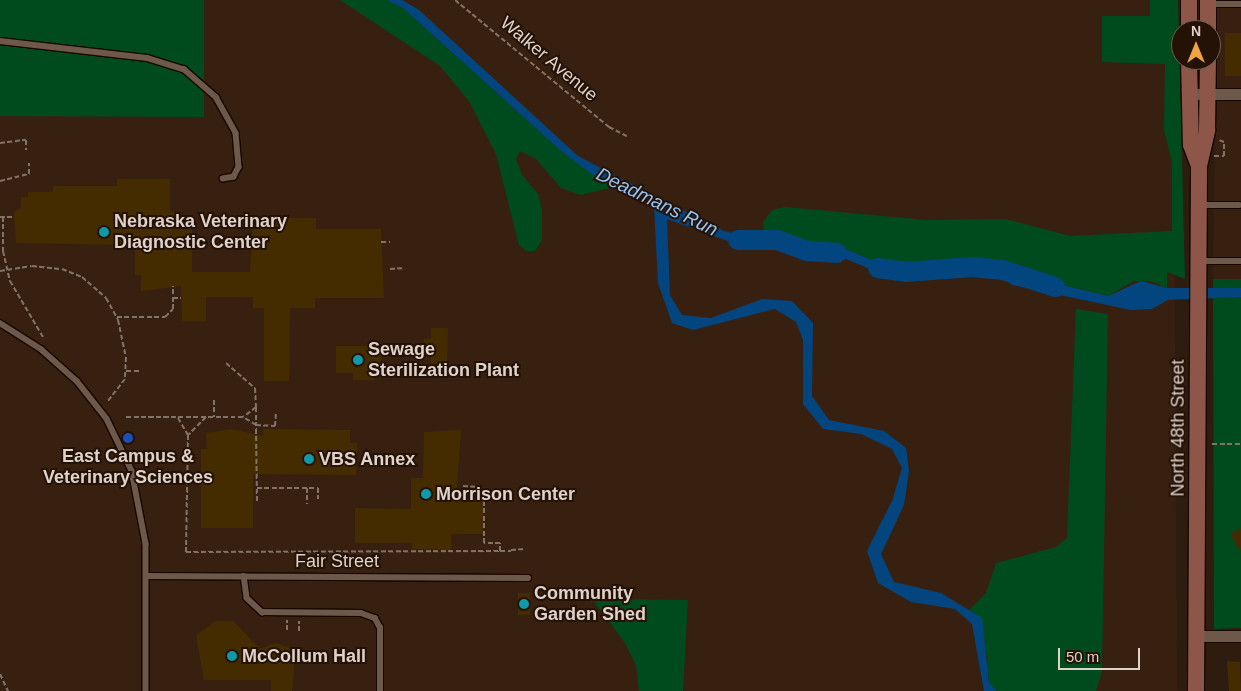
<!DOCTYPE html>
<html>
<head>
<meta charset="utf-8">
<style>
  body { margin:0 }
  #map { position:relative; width:1241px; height:691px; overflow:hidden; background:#2e1c0f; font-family:Arial,sans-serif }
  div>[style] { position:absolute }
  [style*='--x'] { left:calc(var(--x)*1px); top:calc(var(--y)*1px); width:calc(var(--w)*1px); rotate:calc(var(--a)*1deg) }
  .built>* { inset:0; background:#382010 }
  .green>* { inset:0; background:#004b1e }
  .water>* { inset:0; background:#03457e }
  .stream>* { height:3px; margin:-1.5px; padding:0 1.5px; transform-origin:1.5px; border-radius:1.5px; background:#03457e }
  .river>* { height:20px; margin:-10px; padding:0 10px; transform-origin:10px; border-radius:10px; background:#03457e }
  .building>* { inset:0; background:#442c00 }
  .path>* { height:2px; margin-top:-1px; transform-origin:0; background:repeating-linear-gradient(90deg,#827368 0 5px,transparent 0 7.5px) }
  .roads { filter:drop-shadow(1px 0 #150600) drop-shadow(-1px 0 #150600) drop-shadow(0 1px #150600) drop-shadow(0 -1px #150600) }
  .service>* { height:5.5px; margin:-2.75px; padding:0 2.75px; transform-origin:2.75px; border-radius:2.75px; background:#6d584a }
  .minor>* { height:11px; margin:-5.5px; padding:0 5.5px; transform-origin:5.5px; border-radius:5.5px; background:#6d584a }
  .secondary>* { height:16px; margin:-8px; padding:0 8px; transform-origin:8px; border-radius:8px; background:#8e5648 }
  .dots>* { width:14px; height:14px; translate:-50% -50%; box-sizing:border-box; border:2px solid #241207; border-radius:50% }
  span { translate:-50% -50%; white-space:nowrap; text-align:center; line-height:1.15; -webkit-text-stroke:4px #241207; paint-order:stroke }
  .street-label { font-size:18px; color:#dfd2ca }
  .poi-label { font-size:18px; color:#dfd2ca; font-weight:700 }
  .left { translate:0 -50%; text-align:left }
  .water-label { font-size:19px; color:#96c3f4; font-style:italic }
  .north { position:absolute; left:1171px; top:20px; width:50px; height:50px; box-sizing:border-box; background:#241207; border:1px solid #6f5f55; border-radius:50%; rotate:0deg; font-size:14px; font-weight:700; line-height:20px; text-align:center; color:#dfd2ca }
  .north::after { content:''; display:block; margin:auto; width:18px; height:22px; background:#f1a540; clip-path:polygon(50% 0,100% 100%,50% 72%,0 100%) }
  .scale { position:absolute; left:1058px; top:648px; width:82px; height:22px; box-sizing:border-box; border:2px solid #dfd2ca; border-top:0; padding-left:6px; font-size:15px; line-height:18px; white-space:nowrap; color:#dfd2ca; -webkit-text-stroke:4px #241207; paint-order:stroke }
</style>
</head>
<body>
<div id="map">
  <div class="built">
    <i style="clip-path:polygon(0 0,1173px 0,1177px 691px,0 691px)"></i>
    <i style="clip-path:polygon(1217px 0,1241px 0,1241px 279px,1213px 279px)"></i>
  </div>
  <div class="green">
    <i style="clip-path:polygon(0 0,204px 0,204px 117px,0 116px)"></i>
    <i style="clip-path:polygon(340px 0,387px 0,403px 8px,561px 151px,614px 187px,580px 195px,561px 188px,536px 159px,520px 151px,516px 159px,522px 175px,538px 194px,542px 211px,542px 240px,535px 251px,526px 251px,519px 245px,496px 154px,469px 101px,440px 66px)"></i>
    <i style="clip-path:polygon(1150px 0,1178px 0,1185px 279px,1167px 272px,1167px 288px,1151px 281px,1134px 281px,1108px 296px,1038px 279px,1021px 281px,995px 263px,888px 267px,836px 245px,764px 240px,763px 222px,772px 210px,785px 207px,926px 220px,1006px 219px,1070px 236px,1172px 231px,1172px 163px,1164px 130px,1165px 64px,1102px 62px,1102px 16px,1150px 16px)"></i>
    <i style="clip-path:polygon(1213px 279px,1241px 279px,1241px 628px,1214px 629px)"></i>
    <i style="clip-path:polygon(1076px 309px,1108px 314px,1102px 671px,1096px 691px,997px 691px,989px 683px,986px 651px,969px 610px,986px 593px,996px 563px,1056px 547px,1067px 538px)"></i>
    <i style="clip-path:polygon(592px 599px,688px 600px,683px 691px,639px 691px,636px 665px,625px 643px)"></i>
  </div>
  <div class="water">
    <i style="clip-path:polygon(387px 0,402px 0,419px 10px,578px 156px,724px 231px,765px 240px,836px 245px,888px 267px,995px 263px,1021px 281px,1038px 279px,1108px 296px,1141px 281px,1167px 288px,1241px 288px,1241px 297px,1168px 300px,1152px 309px,1131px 310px,1012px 285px,995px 272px,882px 274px,834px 254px,736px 244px,667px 219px,670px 295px,682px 315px,711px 318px,762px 299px,792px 301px,813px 323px,812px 396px,829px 420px,884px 431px,906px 448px,909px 471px,904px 505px,881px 554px,894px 582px,941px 593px,982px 618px,989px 683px,997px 691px,984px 691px,972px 624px,955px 609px,911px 602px,878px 583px,867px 551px,892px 501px,902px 468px,892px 449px,861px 434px,823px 429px,803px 404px,803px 340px,796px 322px,775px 309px,693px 330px,672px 323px,658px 283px,654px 207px,593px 175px,561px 151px,403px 8px)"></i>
  </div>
  <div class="stream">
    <i style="--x:872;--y:543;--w:25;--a:-64"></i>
  </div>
  <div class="river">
    <i style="--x:738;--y:240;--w:39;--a:0"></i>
    <i style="--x:777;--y:240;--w:33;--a:20"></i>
    <i style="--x:808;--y:251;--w:29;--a:4"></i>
    <i style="--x:878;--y:268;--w:27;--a:8"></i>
    <i style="--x:905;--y:272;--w:68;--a:-4.2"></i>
    <i style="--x:973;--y:267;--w:30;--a:6"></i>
    <i style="--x:1003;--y:270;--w:55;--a:18.1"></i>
  </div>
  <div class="building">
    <i style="clip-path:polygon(1225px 33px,1241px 33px,1241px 76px,1225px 76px)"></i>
    <i style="clip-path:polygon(117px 179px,170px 179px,170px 212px,179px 212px,179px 221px,192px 221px,192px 272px,250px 272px,253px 218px,316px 218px,316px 229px,381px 229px,384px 298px,315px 298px,315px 308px,290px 308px,289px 381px,264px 381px,264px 308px,253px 308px,253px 297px,206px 297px,206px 321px,182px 321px,181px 286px,141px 291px,141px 275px,135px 275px,135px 245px,16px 243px,14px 212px,21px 208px,21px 197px,28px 197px,28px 192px,53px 192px,53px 186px,117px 186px)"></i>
    <i style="clip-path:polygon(431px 328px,448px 328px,447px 373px,431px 372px,431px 354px,424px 354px,424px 339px,431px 339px)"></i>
    <i style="clip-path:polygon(336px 346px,381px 346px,381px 373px,374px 373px,374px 380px,353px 380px,353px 373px,336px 373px)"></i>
    <i style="clip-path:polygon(231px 429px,263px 436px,263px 429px,350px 430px,350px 443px,357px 443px,356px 475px,253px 474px,253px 528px,201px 528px,201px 449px,207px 449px,206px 433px)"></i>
    <i style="clip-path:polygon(461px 430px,456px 498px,483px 499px,483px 534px,451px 534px,451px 550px,412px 549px,412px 543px,355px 543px,355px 508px,411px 509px,411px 478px,423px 478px,424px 432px)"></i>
    <i style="clip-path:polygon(1241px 528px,1241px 552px,1230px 534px)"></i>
    <i style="clip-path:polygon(518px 593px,530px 593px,530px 615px,518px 615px)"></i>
    <i style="clip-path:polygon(216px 621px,233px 621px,260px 649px,275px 643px,290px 648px,295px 656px,292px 691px,271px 691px,271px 680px,204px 680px,196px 635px)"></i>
    <i style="clip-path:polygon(1227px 661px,1240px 662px,1241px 691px,1229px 691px)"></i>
  </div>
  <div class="path">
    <i style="--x:455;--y:0;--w:200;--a:39.5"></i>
    <i style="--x:609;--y:127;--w:20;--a:27"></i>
    <i style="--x:0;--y:143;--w:26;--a:-7"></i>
    <i style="--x:26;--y:140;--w:10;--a:90"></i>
    <i style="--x:1214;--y:156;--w:10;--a:0"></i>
    <i style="--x:1224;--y:156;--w:14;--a:-90"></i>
    <i style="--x:1224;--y:142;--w:5;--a:-158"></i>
    <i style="--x:0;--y:181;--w:30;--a:-14"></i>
    <i style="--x:29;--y:174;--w:11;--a:-90"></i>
    <i style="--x:0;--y:217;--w:14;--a:0"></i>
    <i style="--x:3;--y:217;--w:34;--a:90"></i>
    <i style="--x:3;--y:251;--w:31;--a:77"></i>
    <i style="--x:10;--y:281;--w:65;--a:59.5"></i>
    <i style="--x:381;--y:242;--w:9;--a:0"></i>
    <i style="--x:390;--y:269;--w:15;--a:-4"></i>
    <i style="--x:0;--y:271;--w:32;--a:-9"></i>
    <i style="--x:32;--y:266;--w:30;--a:6"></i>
    <i style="--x:62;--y:269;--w:22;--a:22"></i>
    <i style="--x:82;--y:277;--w:32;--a:41"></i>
    <i style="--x:106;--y:298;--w:25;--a:61"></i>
    <i style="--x:118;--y:320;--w:38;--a:78"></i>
    <i style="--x:126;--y:357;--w:22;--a:93"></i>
    <i style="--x:125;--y:379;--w:29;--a:128"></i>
    <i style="--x:173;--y:298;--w:8;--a:0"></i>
    <i style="--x:117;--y:317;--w:48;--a:0"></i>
    <i style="--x:165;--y:317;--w:11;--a:-45"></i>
    <i style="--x:173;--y:309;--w:23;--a:-90"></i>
    <i style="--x:226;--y:363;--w:38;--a:41"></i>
    <i style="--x:255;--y:388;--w:19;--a:87"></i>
    <i style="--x:256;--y:407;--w:16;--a:142"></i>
    <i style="--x:126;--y:371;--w:15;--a:0"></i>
    <i style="--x:214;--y:400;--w:17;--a:90"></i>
    <i style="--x:256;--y:407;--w:18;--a:90"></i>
    <i style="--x:256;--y:425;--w:19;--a:3"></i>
    <i style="--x:275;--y:426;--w:14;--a:-86"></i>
    <i style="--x:126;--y:417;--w:80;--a:0"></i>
    <i style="--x:178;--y:418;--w:20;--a:60"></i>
    <i style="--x:1212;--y:444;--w:29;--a:0"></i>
    <i style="--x:463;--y:486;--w:17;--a:3"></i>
    <i style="--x:257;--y:488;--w:61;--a:0"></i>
    <i style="--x:318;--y:488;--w:11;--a:90"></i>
    <i style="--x:307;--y:488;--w:16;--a:90"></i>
    <i style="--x:257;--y:501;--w:76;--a:-90.8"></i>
    <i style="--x:256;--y:425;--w:15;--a:-148"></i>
    <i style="--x:243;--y:417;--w:37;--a:180"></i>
    <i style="--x:206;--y:417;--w:25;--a:135"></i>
    <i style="--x:188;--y:435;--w:117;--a:91"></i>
    <i style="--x:186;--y:552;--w:314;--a:-0.2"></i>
    <i style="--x:500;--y:551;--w:8;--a:-90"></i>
    <i style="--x:500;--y:543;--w:16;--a:180"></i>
    <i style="--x:484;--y:543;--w:44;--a:-90"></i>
    <i style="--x:511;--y:550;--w:14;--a:-4"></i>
    <i style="--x:500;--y:551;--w:11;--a:0"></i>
    <i style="--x:287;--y:630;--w:10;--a:-90"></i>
    <i style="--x:299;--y:631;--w:10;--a:-90"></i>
    <i style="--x:0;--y:674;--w:19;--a:65"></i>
  </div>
  <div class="roads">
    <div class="service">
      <i style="--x:1210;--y:4;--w:31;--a:0"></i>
      <i style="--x:0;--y:41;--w:148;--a:6.6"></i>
      <i style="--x:147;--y:58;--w:39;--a:17"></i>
      <i style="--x:184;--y:69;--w:43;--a:41.2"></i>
      <i style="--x:216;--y:97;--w:41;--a:60.9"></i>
      <i style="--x:236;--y:133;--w:34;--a:85"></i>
      <i style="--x:239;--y:167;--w:11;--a:117"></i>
      <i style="--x:234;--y:177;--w:11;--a:170"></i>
      <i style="--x:1201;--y:205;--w:38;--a:0"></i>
      <i style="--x:1199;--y:261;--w:42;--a:0"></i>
      <i style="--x:0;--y:323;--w:49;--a:32.4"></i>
      <i style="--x:41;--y:349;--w:48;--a:41.6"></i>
      <i style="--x:77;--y:381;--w:48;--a:51.7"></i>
      <i style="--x:107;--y:419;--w:58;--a:64.3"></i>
      <i style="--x:132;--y:471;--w:74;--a:79.1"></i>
      <i style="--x:146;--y:544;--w:147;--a:90"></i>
      <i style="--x:146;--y:576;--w:382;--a:0.3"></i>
      <i style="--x:244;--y:576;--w:22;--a:82"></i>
      <i style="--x:247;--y:598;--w:21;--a:43"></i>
      <i style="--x:262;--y:612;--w:99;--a:0.6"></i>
      <i style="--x:361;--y:613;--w:15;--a:20"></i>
      <i style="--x:375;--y:618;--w:10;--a:61"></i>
      <i style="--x:380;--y:627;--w:64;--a:90"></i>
    </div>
    <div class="minor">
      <i style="--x:1189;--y:94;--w:52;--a:0"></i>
      <i style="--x:1197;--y:636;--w:44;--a:0"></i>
    </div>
    <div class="secondary">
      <i style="--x:1189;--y:30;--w:30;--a:-90"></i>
      <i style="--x:1208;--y:30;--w:30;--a:-90"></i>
      <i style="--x:1189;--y:60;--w:85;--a:88.7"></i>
      <i style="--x:1191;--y:145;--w:22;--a:69"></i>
      <i style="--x:1196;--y:691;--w:525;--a:-89.67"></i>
      <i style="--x:1199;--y:166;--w:37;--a:-77"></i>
      <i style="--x:1207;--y:130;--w:70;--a:-89.2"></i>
    </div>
  </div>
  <div class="dots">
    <i style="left:104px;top:232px;background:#0f9aa8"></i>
    <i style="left:358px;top:360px;background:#0f9aa8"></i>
    <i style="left:128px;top:438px;background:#1a4fb4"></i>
    <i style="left:309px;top:459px;background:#0f9aa8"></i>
    <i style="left:426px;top:494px;background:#0f9aa8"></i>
    <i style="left:524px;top:604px;background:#0f9aa8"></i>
    <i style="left:232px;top:656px;background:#0f9aa8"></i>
  </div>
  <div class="street-label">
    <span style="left:549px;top:59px;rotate:40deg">Walker Avenue</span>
    <span style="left:1178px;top:428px;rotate:-90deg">North 48th Street</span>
    <span style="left:337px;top:561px">Fair Street</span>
  </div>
  <div class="poi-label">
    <span class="left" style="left:114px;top:232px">Nebraska Veterinary<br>Diagnostic Center</span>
    <span class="left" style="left:368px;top:360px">Sewage<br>Sterilization Plant</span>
    <span style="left:128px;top:467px">East Campus &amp;<br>Veterinary Sciences</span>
    <span class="left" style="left:319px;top:459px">VBS Annex</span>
    <span class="left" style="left:436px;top:494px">Morrison Center</span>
    <span class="left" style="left:534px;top:604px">Community<br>Garden Shed</span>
    <span class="left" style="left:242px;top:656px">McCollum Hall</span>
  </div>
  <div class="water-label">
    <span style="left:657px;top:202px;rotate:26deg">Deadmans Run</span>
  </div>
  <div class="north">N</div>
  <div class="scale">50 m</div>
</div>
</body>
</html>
